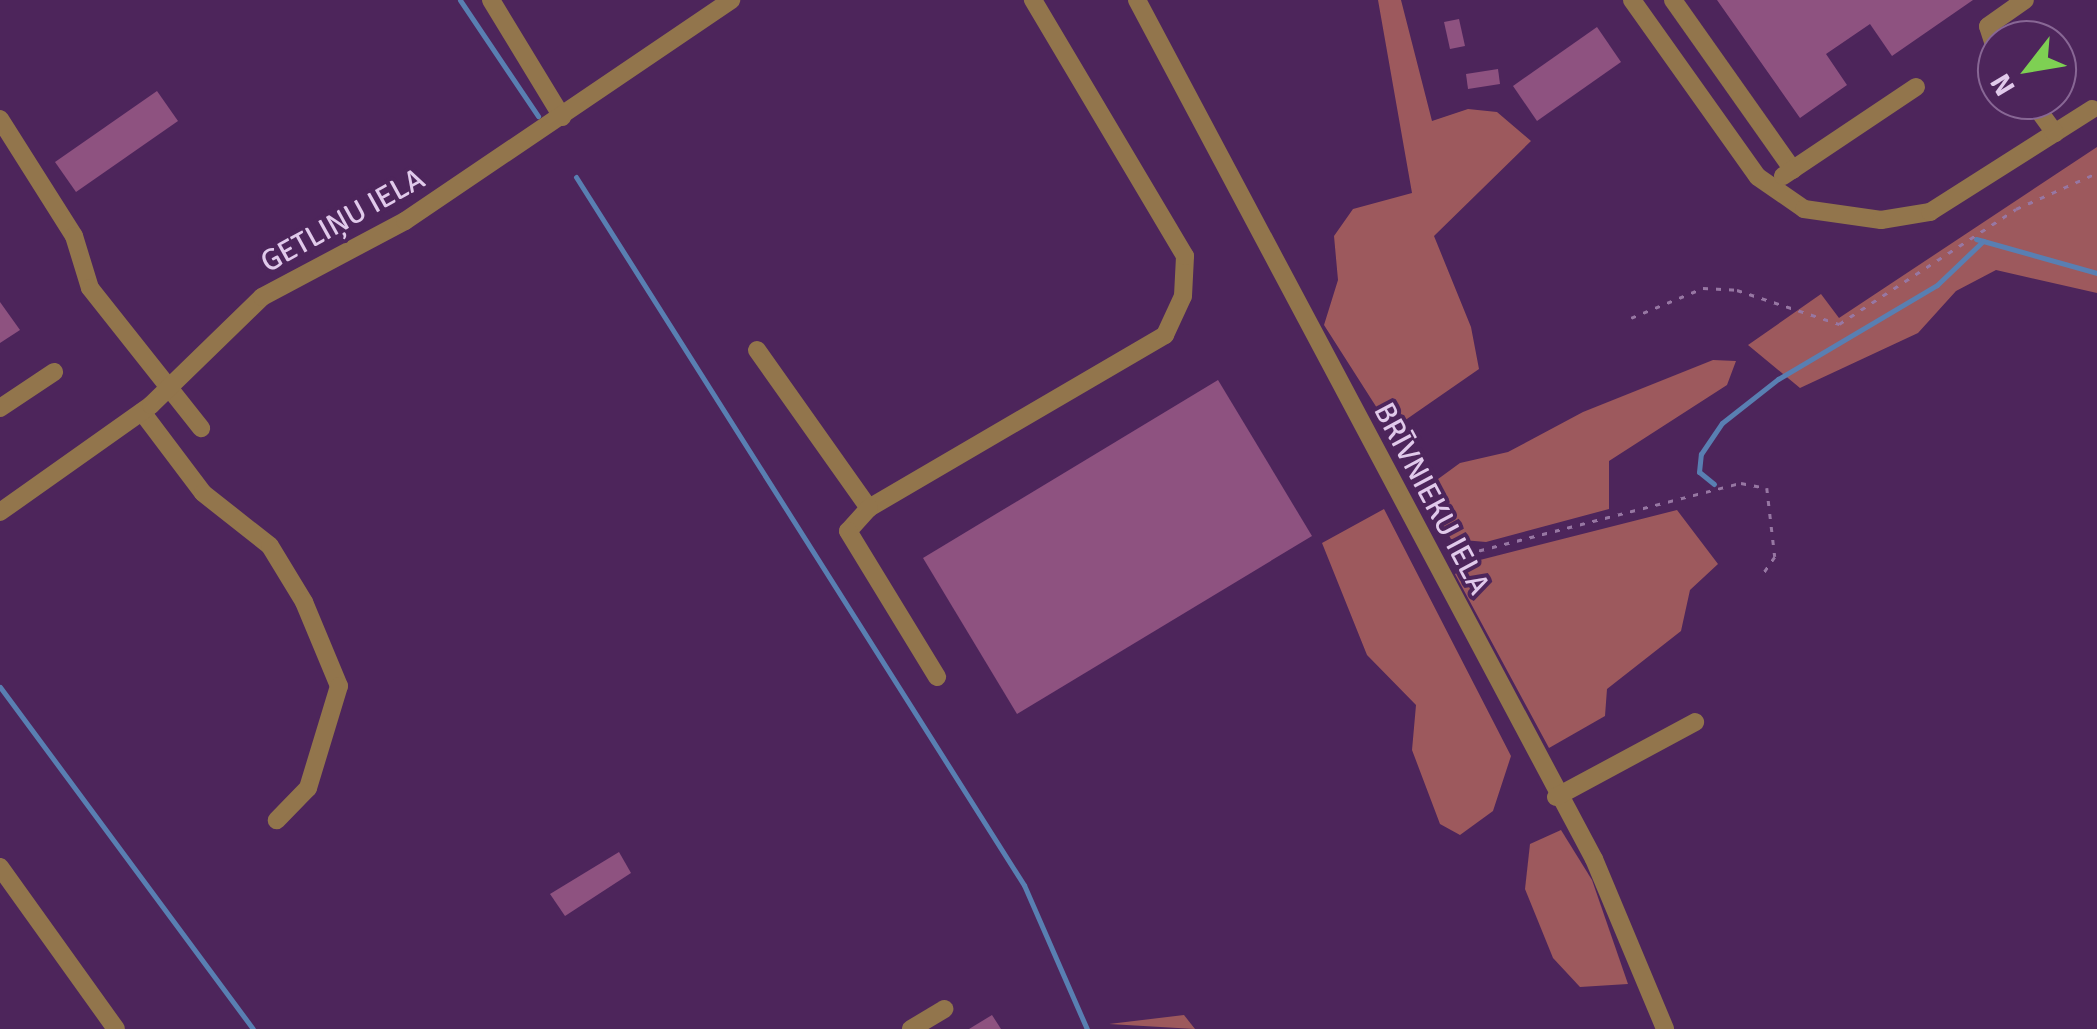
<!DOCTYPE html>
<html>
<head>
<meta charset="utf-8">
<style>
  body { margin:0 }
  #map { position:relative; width:2097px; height:1029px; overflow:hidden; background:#4d255b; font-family:Signika,sans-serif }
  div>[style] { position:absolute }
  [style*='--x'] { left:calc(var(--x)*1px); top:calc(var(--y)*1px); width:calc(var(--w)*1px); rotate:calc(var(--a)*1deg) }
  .forest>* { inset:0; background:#9d595d }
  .stream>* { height:5px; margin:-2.5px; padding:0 2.5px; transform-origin:2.5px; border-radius:2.5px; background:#597fb2 }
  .building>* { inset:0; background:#8e5280 }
  .path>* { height:2.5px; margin-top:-1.25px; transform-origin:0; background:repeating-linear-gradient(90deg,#9777a3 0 5px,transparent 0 13px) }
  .minor>* { height:18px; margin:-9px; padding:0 9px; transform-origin:9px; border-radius:9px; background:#92754c }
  span { translate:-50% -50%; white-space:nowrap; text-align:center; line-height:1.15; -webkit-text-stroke:8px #4d255b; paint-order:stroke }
  .street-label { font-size:30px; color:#e1caeb }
  .north { position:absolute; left:1977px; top:20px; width:100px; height:100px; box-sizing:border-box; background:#4d255b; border:2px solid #886795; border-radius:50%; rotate:239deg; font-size:28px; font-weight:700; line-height:40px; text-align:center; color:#e1caeb }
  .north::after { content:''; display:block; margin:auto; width:35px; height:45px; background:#7ed053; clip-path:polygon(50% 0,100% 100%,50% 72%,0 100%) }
</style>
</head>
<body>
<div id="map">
  <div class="forest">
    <i style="clip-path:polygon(1378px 0,1401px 0,1432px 121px,1468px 109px,1497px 112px,1531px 141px,1434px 236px,1471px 327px,1479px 369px,1391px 430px,1324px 325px,1338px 280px,1334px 236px,1353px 209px,1412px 193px)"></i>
    <i style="clip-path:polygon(2097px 147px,2097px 293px,1996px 270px,1956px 291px,1918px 333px,1800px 388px,1748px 345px,1821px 294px,1839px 318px)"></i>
    <i style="clip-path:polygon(1713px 360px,1736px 361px,1727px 385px,1609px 461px,1609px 509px,1486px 542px,1451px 539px,1423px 490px,1460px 463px,1508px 452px,1583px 412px)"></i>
    <i style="clip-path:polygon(1384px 509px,1511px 756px,1493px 811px,1460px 835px,1440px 824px,1412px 750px,1416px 705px,1367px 655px,1322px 543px)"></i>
    <i style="clip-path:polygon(1677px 510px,1718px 564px,1690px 590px,1681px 631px,1607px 689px,1605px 716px,1549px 748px,1455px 574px,1476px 561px)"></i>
    <i style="clip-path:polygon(1561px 830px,1592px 880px,1628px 984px,1580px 987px,1553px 958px,1525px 889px,1530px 844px)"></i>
    <i style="clip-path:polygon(1184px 1015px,1195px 1029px,1109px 1024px)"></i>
  </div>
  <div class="stream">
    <i style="--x:460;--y:0;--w:140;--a:56.1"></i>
    <i style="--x:576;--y:177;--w:838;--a:57.68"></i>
    <i style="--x:1024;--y:885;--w:157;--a:66.4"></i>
    <i style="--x:1976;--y:239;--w:126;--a:15.7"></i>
    <i style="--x:1714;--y:484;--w:19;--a:-141"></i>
    <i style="--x:1699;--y:472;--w:18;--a:-84"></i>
    <i style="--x:1701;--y:454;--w:37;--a:-56"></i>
    <i style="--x:1722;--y:423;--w:71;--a:-38.2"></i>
    <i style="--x:1778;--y:379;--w:185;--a:-30.6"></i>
    <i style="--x:1937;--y:285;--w:64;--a:-43.7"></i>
    <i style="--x:0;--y:687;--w:425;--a:53.5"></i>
  </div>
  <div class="building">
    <i style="clip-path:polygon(1717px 0,1973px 0,1892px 56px,1870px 24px,1826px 54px,1847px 85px,1800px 118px)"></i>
    <i style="clip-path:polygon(1459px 19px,1465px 46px,1450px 49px,1444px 22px)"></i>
    <i style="clip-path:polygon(1597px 27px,1621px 62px,1537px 121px,1513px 86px)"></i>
    <i style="clip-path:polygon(1498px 69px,1500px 84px,1468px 89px,1466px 74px)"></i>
    <i style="clip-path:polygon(157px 91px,178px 121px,76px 192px,55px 162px)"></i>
    <i style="clip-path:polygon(0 302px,20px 330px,0 343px)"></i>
    <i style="clip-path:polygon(1218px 380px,1312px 536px,1017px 714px,923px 558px)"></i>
    <i style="clip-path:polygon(619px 852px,631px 873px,565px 916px,550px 894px)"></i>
    <i style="clip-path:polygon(992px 1015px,1001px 1029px,969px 1029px)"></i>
  </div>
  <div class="path">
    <i style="--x:1631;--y:318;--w:78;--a:-22.6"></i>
    <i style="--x:1703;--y:288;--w:34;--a:3"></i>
    <i style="--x:1737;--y:290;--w:108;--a:18.4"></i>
    <i style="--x:1839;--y:324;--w:211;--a:-33"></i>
    <i style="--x:2016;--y:209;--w:89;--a:-24"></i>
    <i style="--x:1454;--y:557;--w:296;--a:-14.5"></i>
    <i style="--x:1741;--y:483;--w:26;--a:11"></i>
    <i style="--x:1767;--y:488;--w:69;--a:83.4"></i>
    <i style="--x:1775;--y:557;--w:21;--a:125"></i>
  </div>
  <div class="minor">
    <i style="--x:491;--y:0;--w:137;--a:58.7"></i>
    <i style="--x:1137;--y:0;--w:973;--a:61.99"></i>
    <i style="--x:1594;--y:859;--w:184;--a:67.3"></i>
    <i style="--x:1632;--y:0;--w:217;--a:54.6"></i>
    <i style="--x:1758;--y:177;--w:56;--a:34.8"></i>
    <i style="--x:1804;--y:209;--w:78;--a:8.1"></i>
    <i style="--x:1881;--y:220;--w:50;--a:-9.3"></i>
    <i style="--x:1930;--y:212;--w:192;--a:-32.4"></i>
    <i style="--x:1673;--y:0;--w:208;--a:54.8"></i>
    <i style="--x:1997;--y:54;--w:29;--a:-108"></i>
    <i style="--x:1988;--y:26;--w:45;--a:-35.1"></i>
    <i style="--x:2031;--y:100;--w:41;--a:54"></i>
    <i style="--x:0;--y:119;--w:138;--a:57.7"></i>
    <i style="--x:74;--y:236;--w:54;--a:72.9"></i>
    <i style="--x:90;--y:288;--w:179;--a:51.6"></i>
    <i style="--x:1783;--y:176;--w:160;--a:-33.8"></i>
    <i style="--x:757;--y:350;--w:194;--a:54.7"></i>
    <i style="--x:869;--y:508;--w:343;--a:-30.3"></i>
    <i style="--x:1165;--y:335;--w:43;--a:-65.2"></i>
    <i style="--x:1183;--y:296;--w:40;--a:-87.1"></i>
    <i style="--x:1185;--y:256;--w:298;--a:-120.7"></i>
    <i style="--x:0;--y:408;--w:65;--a:-33.7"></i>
    <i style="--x:142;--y:412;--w:101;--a:53"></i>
    <i style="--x:203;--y:493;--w:85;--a:38.3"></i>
    <i style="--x:270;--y:546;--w:66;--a:58.7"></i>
    <i style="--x:304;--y:602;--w:91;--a:67.4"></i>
    <i style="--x:339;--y:686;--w:107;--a:106.9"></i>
    <i style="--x:308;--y:788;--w:45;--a:134.1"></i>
    <i style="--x:869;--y:508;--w:31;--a:132"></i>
    <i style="--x:848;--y:531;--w:171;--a:58.6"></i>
    <i style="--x:0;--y:512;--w:185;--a:-35.3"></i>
    <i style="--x:151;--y:405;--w:155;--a:-44.2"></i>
    <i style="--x:262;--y:297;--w:162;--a:-28"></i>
    <i style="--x:405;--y:221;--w:394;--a:-34.1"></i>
    <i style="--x:1556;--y:797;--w:158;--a:-28.3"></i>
    <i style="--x:0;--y:867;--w:199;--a:54.4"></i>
    <i style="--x:911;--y:1029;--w:39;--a:-31"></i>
  </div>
  <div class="street-label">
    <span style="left:343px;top:221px;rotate:-29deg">GETLIŅU IELA</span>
    <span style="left:1431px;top:499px;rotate:62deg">BRĪVNIEKU IELA</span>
  </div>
  <div class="north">N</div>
</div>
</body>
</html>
